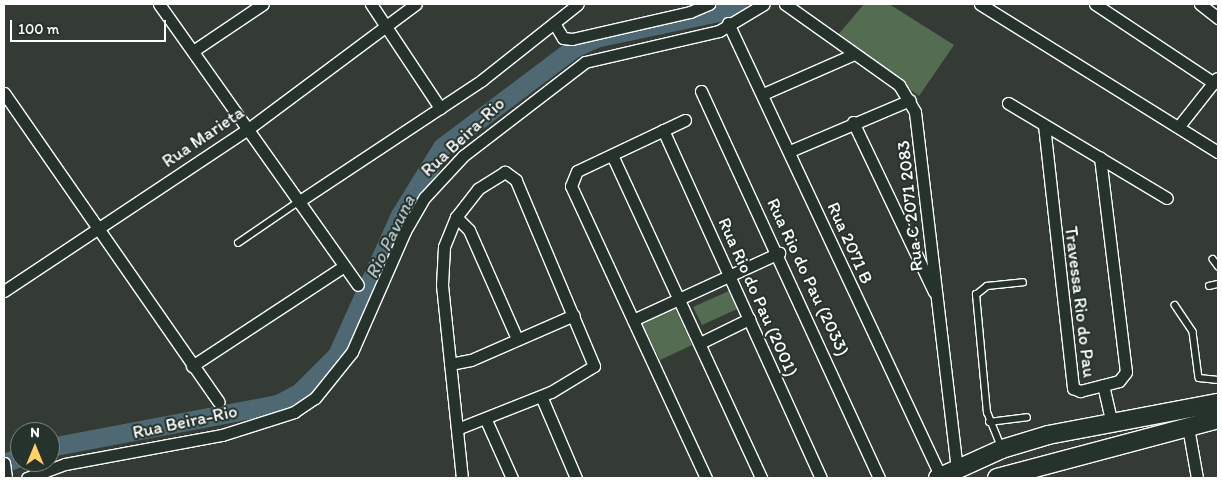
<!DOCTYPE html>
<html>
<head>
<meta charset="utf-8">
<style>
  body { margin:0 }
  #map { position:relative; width:1222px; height:482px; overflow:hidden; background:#333b34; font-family:Itim,sans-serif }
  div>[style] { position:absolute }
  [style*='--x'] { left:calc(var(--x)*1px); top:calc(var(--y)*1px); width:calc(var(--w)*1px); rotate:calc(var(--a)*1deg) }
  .green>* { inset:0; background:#546d52 }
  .river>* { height:19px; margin:-9.5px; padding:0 9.5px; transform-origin:9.5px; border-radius:9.5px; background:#4e6973 }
  .roads { filter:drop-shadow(1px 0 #fff) drop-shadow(-1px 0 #fff) drop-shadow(0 1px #fff) drop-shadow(0 -1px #fff) }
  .service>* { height:5.5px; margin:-2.75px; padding:0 2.75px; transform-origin:2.75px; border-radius:2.75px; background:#26332d }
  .minor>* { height:11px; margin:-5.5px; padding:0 5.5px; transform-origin:5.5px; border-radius:5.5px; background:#26332d }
  .primary>* { height:18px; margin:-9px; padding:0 9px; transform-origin:9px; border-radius:9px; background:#26332d }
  span { translate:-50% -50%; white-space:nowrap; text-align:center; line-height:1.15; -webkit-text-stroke:4px #26332d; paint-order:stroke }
  .street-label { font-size:18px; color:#fff }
  .water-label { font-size:19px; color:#afbcc0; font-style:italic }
  .frame { position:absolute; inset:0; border:5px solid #fff; pointer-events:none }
  .north { position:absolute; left:10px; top:422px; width:50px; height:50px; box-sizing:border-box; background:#26332d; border:1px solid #7d8581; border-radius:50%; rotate:0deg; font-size:14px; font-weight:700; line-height:20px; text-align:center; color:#fff }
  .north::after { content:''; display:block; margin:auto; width:18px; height:22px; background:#ffd166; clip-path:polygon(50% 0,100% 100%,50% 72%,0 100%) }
  .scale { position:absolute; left:10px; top:20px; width:156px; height:22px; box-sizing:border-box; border:2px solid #fff; border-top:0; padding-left:6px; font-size:15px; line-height:18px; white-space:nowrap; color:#fff; -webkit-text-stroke:4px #26332d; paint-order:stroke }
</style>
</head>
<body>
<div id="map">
  <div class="green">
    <i style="clip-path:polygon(864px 4px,889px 4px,954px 45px,919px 96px,837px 36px)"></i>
    <i style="clip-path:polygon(729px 291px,737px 309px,702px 325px,693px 307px)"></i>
    <i style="clip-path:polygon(675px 308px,692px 345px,660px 360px,642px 323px)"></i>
  </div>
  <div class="river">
    <i style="--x:50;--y:447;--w:232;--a:-10.7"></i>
    <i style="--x:278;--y:404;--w:24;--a:-28"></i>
    <i style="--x:299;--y:393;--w:54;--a:-45"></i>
    <i style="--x:337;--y:355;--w:154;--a:-65.8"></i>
    <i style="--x:400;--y:215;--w:80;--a:-58.3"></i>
    <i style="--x:442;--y:147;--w:165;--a:-36.9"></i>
    <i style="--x:574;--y:48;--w:23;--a:-25"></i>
    <i style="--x:595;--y:38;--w:131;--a:-11.9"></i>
    <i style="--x:723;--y:11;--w:16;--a:-27"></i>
    <i style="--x:4;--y:463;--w:17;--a:-21"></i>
  </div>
  <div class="roads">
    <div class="service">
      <i style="--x:238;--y:243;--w:73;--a:-34.3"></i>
      <i style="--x:1213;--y:259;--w:9;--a:54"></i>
      <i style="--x:1209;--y:286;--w:9;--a:-13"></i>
      <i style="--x:1175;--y:305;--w:32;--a:56"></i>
      <i style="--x:1193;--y:332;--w:46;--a:82.6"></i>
      <i style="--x:1199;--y:378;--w:19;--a:6"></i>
      <i style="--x:989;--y:422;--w:38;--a:-7"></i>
      <i style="--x:1001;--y:447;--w:37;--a:-112"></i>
      <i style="--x:987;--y:413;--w:119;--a:-95.3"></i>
      <i style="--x:976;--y:295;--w:14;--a:-39"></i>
      <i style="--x:987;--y:286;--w:36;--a:-6"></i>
    </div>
    <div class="minor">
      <i style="--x:159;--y:4;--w:344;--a:54.7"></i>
      <i style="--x:371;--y:4;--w:125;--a:56.4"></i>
      <i style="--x:785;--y:4;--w:140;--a:35.4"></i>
      <i style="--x:899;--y:85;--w:31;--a:59"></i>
      <i style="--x:915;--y:112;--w:358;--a:83.3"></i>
      <i style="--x:980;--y:4;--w:280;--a:31.9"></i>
      <i style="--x:1095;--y:4;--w:143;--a:33.6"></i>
      <i style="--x:1200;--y:4;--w:23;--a:38"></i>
      <i style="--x:554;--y:23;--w:17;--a:59"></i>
      <i style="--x:563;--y:38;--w:9;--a:6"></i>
      <i style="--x:572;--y:39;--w:121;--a:-12.9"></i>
      <i style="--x:690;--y:12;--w:21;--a:-23"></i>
      <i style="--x:728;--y:23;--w:501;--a:64.87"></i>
      <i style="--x:193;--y:51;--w:84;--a:-33.9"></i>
      <i style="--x:701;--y:91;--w:426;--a:65.3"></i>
      <i style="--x:4;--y:93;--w:376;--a:55.2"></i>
      <i style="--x:763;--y:94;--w:99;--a:-23.7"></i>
      <i style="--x:1008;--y:103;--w:185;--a:30.9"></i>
      <i style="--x:685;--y:120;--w:119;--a:154.7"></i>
      <i style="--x:577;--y:171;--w:16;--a:112"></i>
      <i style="--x:571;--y:186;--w:322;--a:65.2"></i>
      <i style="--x:853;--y:122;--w:188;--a:64.5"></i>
      <i style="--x:1044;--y:125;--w:265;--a:83.7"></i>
      <i style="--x:1073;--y:388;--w:8;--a:23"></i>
      <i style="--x:1080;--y:391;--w:40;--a:-14.4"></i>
      <i style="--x:1119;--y:381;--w:11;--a:-52"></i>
      <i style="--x:1126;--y:372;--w:216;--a:-96.9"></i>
      <i style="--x:1179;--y:126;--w:61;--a:-51.6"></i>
      <i style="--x:663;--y:130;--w:382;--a:65.6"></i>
      <i style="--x:790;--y:151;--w:130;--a:-23"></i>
      <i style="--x:612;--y:155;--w:356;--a:65.2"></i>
      <i style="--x:298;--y:202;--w:221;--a:-33.5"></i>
      <i style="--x:482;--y:80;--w:122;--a:-38.4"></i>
      <i style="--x:456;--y:217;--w:18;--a:45"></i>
      <i style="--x:469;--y:230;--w:119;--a:66.2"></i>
      <i style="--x:4;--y:291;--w:293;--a:-33.6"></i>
      <i style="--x:248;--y:129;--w:209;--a:-36.7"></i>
      <i style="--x:633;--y:320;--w:161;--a:-24.7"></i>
      <i style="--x:700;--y:343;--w:55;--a:-26.1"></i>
      <i style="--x:450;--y:364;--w:21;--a:-11"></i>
      <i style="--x:471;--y:360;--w:112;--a:-23.6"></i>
      <i style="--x:192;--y:366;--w:181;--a:-33.3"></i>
      <i style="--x:1103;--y:385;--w:37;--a:77"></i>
      <i style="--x:541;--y:396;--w:89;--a:66.9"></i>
      <i style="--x:486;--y:420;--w:64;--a:65.9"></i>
      <i style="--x:1188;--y:427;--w:52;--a:80"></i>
      <i style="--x:457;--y:429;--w:101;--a:-21.5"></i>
      <i style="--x:551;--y:392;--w:50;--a:-31.2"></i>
      <i style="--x:594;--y:366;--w:202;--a:-112.8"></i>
      <i style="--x:516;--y:180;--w:14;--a:-144"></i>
      <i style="--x:505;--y:172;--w:32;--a:148"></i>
      <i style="--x:478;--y:189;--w:36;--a:128"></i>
      <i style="--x:456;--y:217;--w:32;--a:112"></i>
      <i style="--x:444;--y:247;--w:38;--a:93"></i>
      <i style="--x:442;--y:285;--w:194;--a:84.1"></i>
      <i style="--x:4;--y:463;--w:15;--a:82"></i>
      <i style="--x:27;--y:478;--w:40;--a:-20.2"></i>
      <i style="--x:65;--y:464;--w:160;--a:-10.5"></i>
      <i style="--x:222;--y:435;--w:76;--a:-17.7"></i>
      <i style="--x:294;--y:412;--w:25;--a:-34"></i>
      <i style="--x:315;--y:398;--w:59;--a:-51.2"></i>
      <i style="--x:352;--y:352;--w:132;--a:-66.3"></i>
      <i style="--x:405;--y:231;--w:39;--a:-60"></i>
      <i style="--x:425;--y:197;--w:56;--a:-47.2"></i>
      <i style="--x:463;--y:156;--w:154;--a:-37.6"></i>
      <i style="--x:585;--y:62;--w:138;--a:-13"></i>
      <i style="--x:719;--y:31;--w:52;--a:-31"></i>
    </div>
    <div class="primary">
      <i style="--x:938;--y:478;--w:70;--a:-24.4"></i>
      <i style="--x:1002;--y:449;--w:48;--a:-16.9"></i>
      <i style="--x:1048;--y:435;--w:173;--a:-10.7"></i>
      <i style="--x:997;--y:478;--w:229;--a:-14.9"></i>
    </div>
  </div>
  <div class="street-label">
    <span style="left:203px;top:137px;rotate:-34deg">Rua Marieta</span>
    <span style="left:463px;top:137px;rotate:-43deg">Rua Beira-Rio</span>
    <span style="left:910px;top:206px;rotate:-96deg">Rua C 2071 2083</span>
    <span style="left:850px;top:243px;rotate:66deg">Rua 2071 B</span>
    <span style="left:808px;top:277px;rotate:65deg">Rua Rio do Pau (2033)</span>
    <span style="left:758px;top:297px;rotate:66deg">Rua Rio do Pau (2001)</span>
    <span style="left:1080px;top:302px;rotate:83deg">Travessa Rio do Pau</span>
    <span style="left:185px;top:422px;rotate:-12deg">Rua Beira-Rio</span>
  </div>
  <div class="water-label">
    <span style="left:390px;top:237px;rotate:-64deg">Rio Pavuna</span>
  </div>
  <div class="frame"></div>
  <div class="north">N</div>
  <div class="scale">100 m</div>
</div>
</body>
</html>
